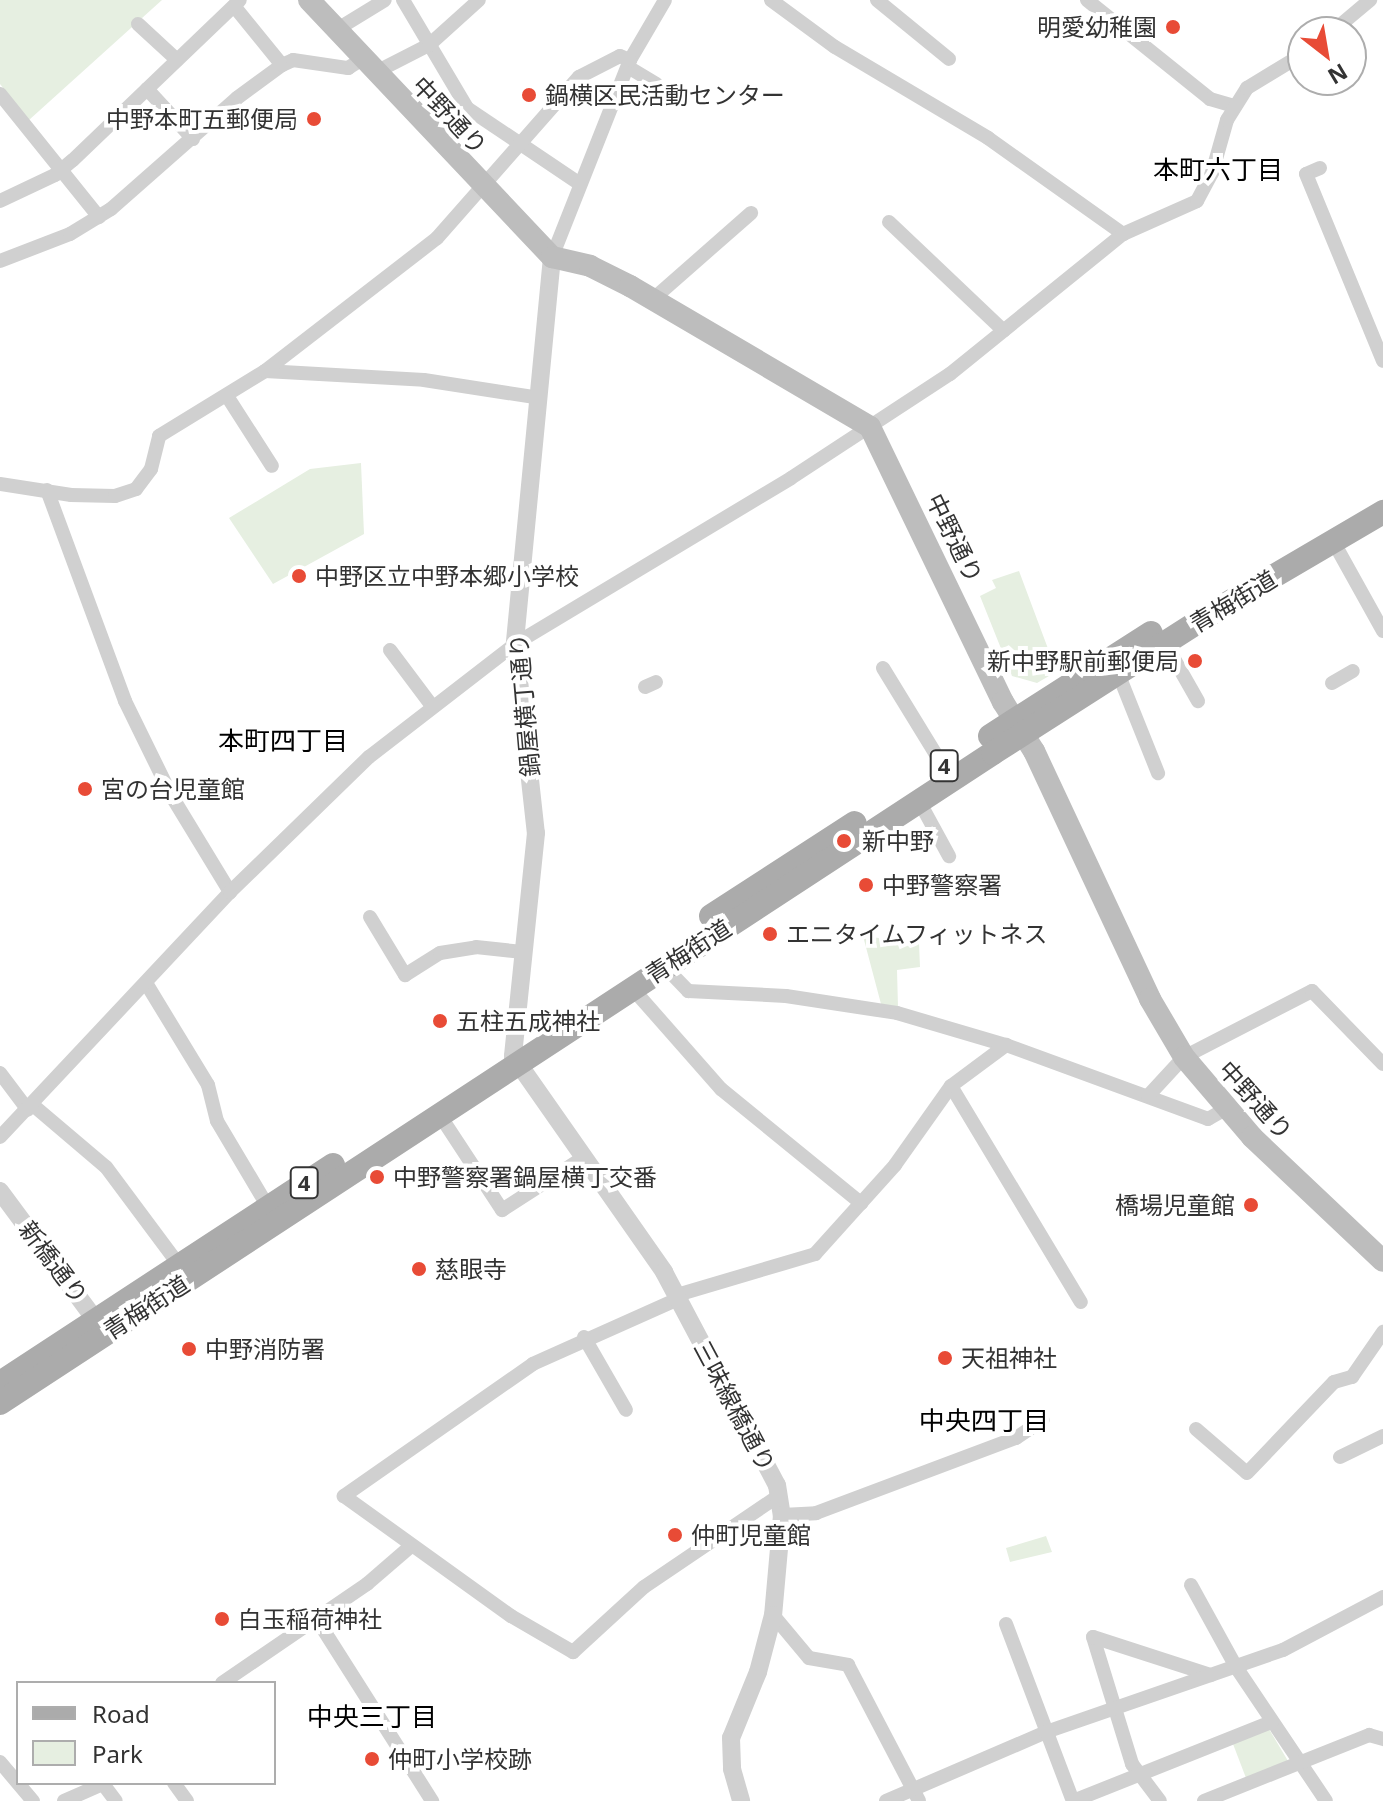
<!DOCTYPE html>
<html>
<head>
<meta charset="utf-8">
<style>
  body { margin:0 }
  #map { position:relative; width:1383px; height:1801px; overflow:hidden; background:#fff; font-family:"Noto Sans","Noto Sans JP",sans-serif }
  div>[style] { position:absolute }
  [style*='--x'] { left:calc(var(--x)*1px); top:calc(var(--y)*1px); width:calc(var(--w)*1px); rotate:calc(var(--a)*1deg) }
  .green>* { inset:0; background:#e6efe1 }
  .minor>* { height:14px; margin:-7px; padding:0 7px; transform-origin:7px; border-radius:7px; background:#d0d0d0 }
  .tertiary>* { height:18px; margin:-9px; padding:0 9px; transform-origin:9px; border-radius:9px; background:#d0d0d0 }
  .secondary>* { height:22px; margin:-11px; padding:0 11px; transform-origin:11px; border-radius:11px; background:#bdbdbd }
  .primary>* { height:24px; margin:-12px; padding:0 12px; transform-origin:12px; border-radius:12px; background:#ababab }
  .dots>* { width:22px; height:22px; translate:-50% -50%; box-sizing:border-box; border:4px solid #fff; border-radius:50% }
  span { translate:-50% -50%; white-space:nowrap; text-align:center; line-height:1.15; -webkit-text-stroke:8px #fff; paint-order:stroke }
  .shield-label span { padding:2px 6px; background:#fff; border:2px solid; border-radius:6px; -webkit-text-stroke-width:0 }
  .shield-label { font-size:22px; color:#333; font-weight:700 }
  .poi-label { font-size:24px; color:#333 }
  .right { translate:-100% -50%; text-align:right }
  .left { translate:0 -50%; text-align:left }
  .street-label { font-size:24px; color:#333 }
  .neighbourhood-label { font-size:26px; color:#000 }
  .legend { position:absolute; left:16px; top:1681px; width:260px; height:104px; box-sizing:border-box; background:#fff; border:2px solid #adadad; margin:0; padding:10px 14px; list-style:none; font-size:24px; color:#333 }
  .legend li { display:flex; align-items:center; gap:16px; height:40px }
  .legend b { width:40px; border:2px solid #adadad }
  .north { position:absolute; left:1287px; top:16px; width:80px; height:80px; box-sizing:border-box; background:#fff; border:2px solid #adadad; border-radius:50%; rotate:149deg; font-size:22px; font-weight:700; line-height:32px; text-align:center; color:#333 }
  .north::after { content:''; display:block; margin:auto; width:28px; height:36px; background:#e84b36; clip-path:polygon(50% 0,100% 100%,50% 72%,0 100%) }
</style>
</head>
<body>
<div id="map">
  <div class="green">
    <i style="clip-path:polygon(0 0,162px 0,29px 120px,0 84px)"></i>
    <i style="clip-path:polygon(361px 463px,364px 534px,273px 584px,229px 518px,310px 469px)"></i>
    <i style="clip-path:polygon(1019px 571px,1053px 662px,1045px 667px,1049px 676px,1037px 683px,1012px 676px,980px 596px,996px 588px,992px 580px)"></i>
    <i style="clip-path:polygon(863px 936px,919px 943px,920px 967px,897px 970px,898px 1007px,881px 1004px)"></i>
    <i style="clip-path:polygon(1046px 1536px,1052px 1552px,1010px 1562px,1006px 1548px)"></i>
    <i style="clip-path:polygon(1269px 1729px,1288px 1761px,1246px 1778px,1233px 1744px)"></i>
  </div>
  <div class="minor">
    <i style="--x:403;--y:0;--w:126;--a:59.3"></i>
    <i style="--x:467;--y:108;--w:136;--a:33.9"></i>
    <i style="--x:771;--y:0;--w:79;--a:36.3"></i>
    <i style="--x:835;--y:47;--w:178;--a:30.7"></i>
    <i style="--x:988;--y:138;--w:166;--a:35.4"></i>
    <i style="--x:877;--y:0;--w:93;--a:39.3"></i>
    <i style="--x:1087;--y:0;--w:158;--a:38.8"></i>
    <i style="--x:1210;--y:99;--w:26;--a:16"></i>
    <i style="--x:234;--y:6;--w:76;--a:50.9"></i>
    <i style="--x:138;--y:24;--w:53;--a:42.7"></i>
    <i style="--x:336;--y:30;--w:57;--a:-31.5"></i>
    <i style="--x:1332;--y:32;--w:50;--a:-40.1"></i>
    <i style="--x:628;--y:67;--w:33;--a:31"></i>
    <i style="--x:374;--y:73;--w:62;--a:-27"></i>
    <i style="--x:429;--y:45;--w:67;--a:-42"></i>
    <i style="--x:147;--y:89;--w:68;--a:47.4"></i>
    <i style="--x:0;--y:94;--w:158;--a:51.2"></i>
    <i style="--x:1320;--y:168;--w:15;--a:157"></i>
    <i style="--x:1306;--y:174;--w:202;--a:67.6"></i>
    <i style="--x:0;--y:201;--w:61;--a:-25.3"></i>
    <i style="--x:55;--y:175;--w:23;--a:-40"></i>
    <i style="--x:73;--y:160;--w:231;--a:-43.8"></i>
    <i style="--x:889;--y:222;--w:158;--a:43.5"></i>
    <i style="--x:552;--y:257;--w:212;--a:-68.4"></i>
    <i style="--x:630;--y:60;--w:69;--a:-59.7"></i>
    <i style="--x:0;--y:261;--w:75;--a:-21.1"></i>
    <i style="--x:70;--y:234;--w:48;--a:-31.4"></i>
    <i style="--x:111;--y:209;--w:168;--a:-41.4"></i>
    <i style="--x:237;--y:98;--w:56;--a:-36.3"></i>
    <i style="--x:282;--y:65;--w:12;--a:-24"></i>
    <i style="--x:293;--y:60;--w:56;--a:8.3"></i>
    <i style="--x:348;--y:68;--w:15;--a:-32"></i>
    <i style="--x:652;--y:300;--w:132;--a:-41.3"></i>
    <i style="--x:265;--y:371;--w:159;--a:3.2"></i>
    <i style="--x:424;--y:380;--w:117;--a:8.8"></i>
    <i style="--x:227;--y:396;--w:83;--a:57.3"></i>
    <i style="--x:0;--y:484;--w:72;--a:8.8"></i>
    <i style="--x:71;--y:495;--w:44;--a:1.3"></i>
    <i style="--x:115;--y:496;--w:22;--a:-18"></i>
    <i style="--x:136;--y:489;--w:25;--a:-53"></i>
    <i style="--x:151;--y:469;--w:34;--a:-76"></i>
    <i style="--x:159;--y:436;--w:124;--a:-31.5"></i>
    <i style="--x:265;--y:371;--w:217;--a:-37.7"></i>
    <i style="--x:437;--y:238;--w:215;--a:-48.6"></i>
    <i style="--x:579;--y:77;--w:46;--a:-27.1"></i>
    <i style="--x:620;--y:56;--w:11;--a:22"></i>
    <i style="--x:47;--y:490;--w:225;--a:69.7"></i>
    <i style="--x:125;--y:701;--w:105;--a:63.9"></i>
    <i style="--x:171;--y:795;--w:114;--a:58.7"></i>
    <i style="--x:1333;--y:541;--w:103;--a:60.9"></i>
    <i style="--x:1165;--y:643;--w:67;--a:60.4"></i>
    <i style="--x:390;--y:650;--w:70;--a:53.1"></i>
    <i style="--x:883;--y:668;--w:115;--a:58.5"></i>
    <i style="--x:1118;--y:673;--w:108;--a:68.2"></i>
    <i style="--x:1332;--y:683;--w:24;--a:-30"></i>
    <i style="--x:645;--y:687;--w:12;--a:-24"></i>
    <i style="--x:919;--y:801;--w:63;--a:61.4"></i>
    <i style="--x:370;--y:917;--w:68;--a:58.9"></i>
    <i style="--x:405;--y:975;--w:41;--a:-32.2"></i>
    <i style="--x:440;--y:953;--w:36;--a:-9"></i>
    <i style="--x:476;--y:947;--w:47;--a:6.1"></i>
    <i style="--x:664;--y:966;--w:35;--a:46"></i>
    <i style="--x:688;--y:991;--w:98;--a:2.9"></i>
    <i style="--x:786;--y:996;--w:112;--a:8.7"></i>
    <i style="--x:897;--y:1013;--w:114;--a:16.4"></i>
    <i style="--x:1006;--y:1045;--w:215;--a:20.1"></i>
    <i style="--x:1208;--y:1119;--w:20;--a:-30"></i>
    <i style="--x:146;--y:983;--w:119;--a:58.7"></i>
    <i style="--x:208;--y:1085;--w:37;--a:76"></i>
    <i style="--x:217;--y:1121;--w:100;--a:59.3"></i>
    <i style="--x:632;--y:988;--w:135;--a:48.6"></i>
    <i style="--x:721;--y:1089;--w:181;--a:39.2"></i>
    <i style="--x:0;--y:1073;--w:46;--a:52.9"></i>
    <i style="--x:951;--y:1086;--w:252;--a:59"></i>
    <i style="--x:1148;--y:1096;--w:53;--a:-47.3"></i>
    <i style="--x:1184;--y:1057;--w:144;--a:-27.3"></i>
    <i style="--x:1312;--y:991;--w:102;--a:45.8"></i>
    <i style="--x:34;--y:1106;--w:94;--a:40.3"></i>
    <i style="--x:106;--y:1167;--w:122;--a:53.3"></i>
    <i style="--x:439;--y:1114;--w:115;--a:56.7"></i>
    <i style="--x:502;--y:1210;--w:94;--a:-32.8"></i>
    <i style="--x:0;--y:1137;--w:336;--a:-46.8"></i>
    <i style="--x:230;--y:892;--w:194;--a:-44.2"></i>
    <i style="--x:369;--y:757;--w:185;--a:-37.7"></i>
    <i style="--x:515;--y:644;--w:322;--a:-31"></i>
    <i style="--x:791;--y:478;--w:190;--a:-33.2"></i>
    <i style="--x:950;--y:374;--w:223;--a:-39"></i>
    <i style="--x:1123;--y:234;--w:81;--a:-24"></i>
    <i style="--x:1197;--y:201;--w:32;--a:-62"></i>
    <i style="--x:1212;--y:173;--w:55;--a:-74.2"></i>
    <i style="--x:1227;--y:120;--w:38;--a:-58"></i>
    <i style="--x:1247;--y:88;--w:66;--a:-31.3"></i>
    <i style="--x:677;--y:1295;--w:144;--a:-16.5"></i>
    <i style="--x:815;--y:1254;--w:120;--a:-48"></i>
    <i style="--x:895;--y:1165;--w:97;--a:-54.7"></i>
    <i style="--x:951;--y:1086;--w:69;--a:-36.7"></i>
    <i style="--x:678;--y:1299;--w:159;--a:155.9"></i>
    <i style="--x:533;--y:1364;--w:231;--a:145.1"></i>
    <i style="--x:344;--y:1496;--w:206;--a:35.7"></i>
    <i style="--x:511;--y:1616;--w:72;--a:30.1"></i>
    <i style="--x:573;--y:1652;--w:96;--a:-42.5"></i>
    <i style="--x:644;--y:1587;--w:164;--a:-34.1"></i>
    <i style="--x:584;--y:1337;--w:84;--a:60.1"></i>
    <i style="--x:1196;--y:1429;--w:67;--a:40.8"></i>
    <i style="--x:1247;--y:1473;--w:126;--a:-46.3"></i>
    <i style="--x:1334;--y:1382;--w:19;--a:-16"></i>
    <i style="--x:1352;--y:1377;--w:55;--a:-55.4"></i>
    <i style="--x:1340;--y:1457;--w:48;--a:-26"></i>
    <i style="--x:782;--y:1515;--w:34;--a:-3"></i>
    <i style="--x:816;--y:1513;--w:214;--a:-20.6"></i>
    <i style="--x:1016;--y:1438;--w:32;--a:-34"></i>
    <i style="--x:1191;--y:1585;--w:94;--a:61.2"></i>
    <i style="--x:1236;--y:1667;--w:161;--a:56.1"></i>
    <i style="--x:773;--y:1615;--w:56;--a:50.1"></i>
    <i style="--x:809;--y:1658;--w:40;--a:10"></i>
    <i style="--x:848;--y:1665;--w:153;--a:62.4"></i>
    <i style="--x:316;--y:1618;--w:217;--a:57.6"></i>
    <i style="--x:1006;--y:1624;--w:189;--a:69.3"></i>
    <i style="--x:1093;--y:1637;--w:133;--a:72.9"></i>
    <i style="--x:1132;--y:1764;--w:46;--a:52.9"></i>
    <i style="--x:1093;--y:1637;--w:124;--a:17.9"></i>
    <i style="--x:222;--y:1683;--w:176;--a:-34.3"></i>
    <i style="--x:367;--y:1584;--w:58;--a:-40.8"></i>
    <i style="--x:0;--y:1762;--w:51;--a:49.8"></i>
    <i style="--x:174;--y:1783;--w:22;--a:54"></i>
    <i style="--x:103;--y:1784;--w:21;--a:53"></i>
    <i style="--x:64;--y:1801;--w:45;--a:-23.7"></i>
    <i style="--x:886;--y:1801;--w:174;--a:-23.3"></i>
    <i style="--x:1046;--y:1732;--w:251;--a:-19.1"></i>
    <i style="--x:1283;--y:1650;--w:113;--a:-27.9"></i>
    <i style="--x:1073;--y:1801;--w:214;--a:-21.7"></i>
    <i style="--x:1204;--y:1801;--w:178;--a:-21.8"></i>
    <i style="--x:1369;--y:1735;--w:15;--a:16"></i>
  </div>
  <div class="tertiary">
    <i style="--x:552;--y:257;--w:389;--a:95.5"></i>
    <i style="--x:515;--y:644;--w:190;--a:83.7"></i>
    <i style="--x:536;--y:833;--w:224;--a:95.9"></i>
    <i style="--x:513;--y:1056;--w:264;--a:55"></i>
    <i style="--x:664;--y:1272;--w:241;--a:62.1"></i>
    <i style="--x:777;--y:1485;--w:30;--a:81"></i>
    <i style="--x:782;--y:1515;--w:100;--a:95.1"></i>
    <i style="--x:773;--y:1615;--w:59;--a:104.7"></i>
    <i style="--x:758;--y:1672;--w:71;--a:112.2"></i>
    <i style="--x:731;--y:1738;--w:31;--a:88"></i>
    <i style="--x:732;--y:1769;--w:33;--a:74"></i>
    <i style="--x:0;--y:1191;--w:173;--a:53.5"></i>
  </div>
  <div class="secondary">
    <i style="--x:309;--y:0;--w:354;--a:46.6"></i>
    <i style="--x:552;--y:257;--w:39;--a:13"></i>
    <i style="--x:590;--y:266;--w:45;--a:26.6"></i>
    <i style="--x:630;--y:286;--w:278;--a:30.4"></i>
    <i style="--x:870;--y:427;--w:305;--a:64.2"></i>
    <i style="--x:1003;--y:702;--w:58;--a:57.7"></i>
    <i style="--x:1034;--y:751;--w:274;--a:64.9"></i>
    <i style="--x:1150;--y:999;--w:67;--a:59.6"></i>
    <i style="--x:1184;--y:1057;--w:105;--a:49.6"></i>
    <i style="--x:1252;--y:1137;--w:180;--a:43.4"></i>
  </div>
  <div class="primary">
    <i style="--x:990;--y:736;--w:191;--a:-32.6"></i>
    <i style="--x:711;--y:916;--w:171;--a:-32.9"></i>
    <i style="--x:0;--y:1383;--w:398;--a:-33.2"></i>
    <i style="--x:0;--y:1403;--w:1187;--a:-33.21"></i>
    <i style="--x:993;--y:753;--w:273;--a:-32.6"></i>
    <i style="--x:1223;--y:606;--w:186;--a:-30.4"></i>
  </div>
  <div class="dots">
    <i style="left:1173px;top:27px;background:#e84b36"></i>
    <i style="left:529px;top:95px;background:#e84b36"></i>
    <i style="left:314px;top:119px;background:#e84b36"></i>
    <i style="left:299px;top:576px;background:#e84b36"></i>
    <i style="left:1195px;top:661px;background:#e84b36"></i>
    <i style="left:85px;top:789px;background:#e84b36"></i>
    <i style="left:844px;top:841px;background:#e84b36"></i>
    <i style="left:866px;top:885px;background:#e84b36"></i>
    <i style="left:770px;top:934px;background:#e84b36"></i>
    <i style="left:440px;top:1021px;background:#e84b36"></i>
    <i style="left:377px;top:1177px;background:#e84b36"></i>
    <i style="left:1251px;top:1205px;background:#e84b36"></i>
    <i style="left:419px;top:1269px;background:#e84b36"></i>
    <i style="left:189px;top:1349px;background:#e84b36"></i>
    <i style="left:945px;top:1358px;background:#e84b36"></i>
    <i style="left:675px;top:1535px;background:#e84b36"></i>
    <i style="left:222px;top:1619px;background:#e84b36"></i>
    <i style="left:372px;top:1759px;background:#e84b36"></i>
  </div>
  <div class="shield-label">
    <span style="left:944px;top:766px">4</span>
    <span style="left:304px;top:1183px">4</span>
  </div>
  <div class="poi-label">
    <span class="right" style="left:1157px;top:27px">明愛幼稚園</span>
    <span class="left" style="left:545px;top:95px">鍋横区民活動センター</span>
    <span class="right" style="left:298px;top:119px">中野本町五郵便局</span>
    <span class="left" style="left:315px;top:576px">中野区立中野本郷小学校</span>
    <span class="right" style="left:1179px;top:661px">新中野駅前郵便局</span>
    <span class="left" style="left:101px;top:789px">宮の台児童館</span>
    <span class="left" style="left:862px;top:841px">新中野</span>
    <span class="left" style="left:882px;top:885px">中野警察署</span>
    <span class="left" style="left:786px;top:934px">エニタイムフィットネス</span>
    <span class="left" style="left:456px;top:1021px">五柱五成神社</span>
    <span class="left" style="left:393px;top:1177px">中野警察署鍋屋横丁交番</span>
    <span class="right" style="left:1235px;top:1205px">橋場児童館</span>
    <span class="left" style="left:435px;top:1269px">慈眼寺</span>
    <span class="left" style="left:205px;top:1349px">中野消防署</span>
    <span class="left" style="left:961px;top:1358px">天祖神社</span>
    <span class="left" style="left:691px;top:1535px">仲町児童館</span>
    <span class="left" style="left:238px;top:1619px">白玉稲荷神社</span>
    <span class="left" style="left:388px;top:1759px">仲町小学校跡</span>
  </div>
  <div class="street-label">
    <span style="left:450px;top:115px;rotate:47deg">中野通り</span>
    <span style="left:955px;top:538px;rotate:64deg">中野通り</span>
    <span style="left:1233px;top:601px;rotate:-31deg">青梅街道</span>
    <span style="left:524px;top:705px;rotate:-95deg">鍋屋横丁通り</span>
    <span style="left:688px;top:951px;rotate:-33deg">青梅街道</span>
    <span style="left:1256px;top:1100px;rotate:48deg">中野通り</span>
    <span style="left:54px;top:1262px;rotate:53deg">新橋通り</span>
    <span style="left:146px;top:1307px;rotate:-33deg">青梅街道</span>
    <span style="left:735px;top:1406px;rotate:62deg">三味線橋通り</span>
  </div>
  <div class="neighbourhood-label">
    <span style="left:1218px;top:170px">本町六丁目</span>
    <span style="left:283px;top:741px">本町四丁目</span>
    <span style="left:984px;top:1421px">中央四丁目</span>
    <span style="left:372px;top:1717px">中央三丁目</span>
  </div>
  <ul class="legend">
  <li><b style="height:10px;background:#ababab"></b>Road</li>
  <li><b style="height:22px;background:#e6efe1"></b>Park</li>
  </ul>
  <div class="north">N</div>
</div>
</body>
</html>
